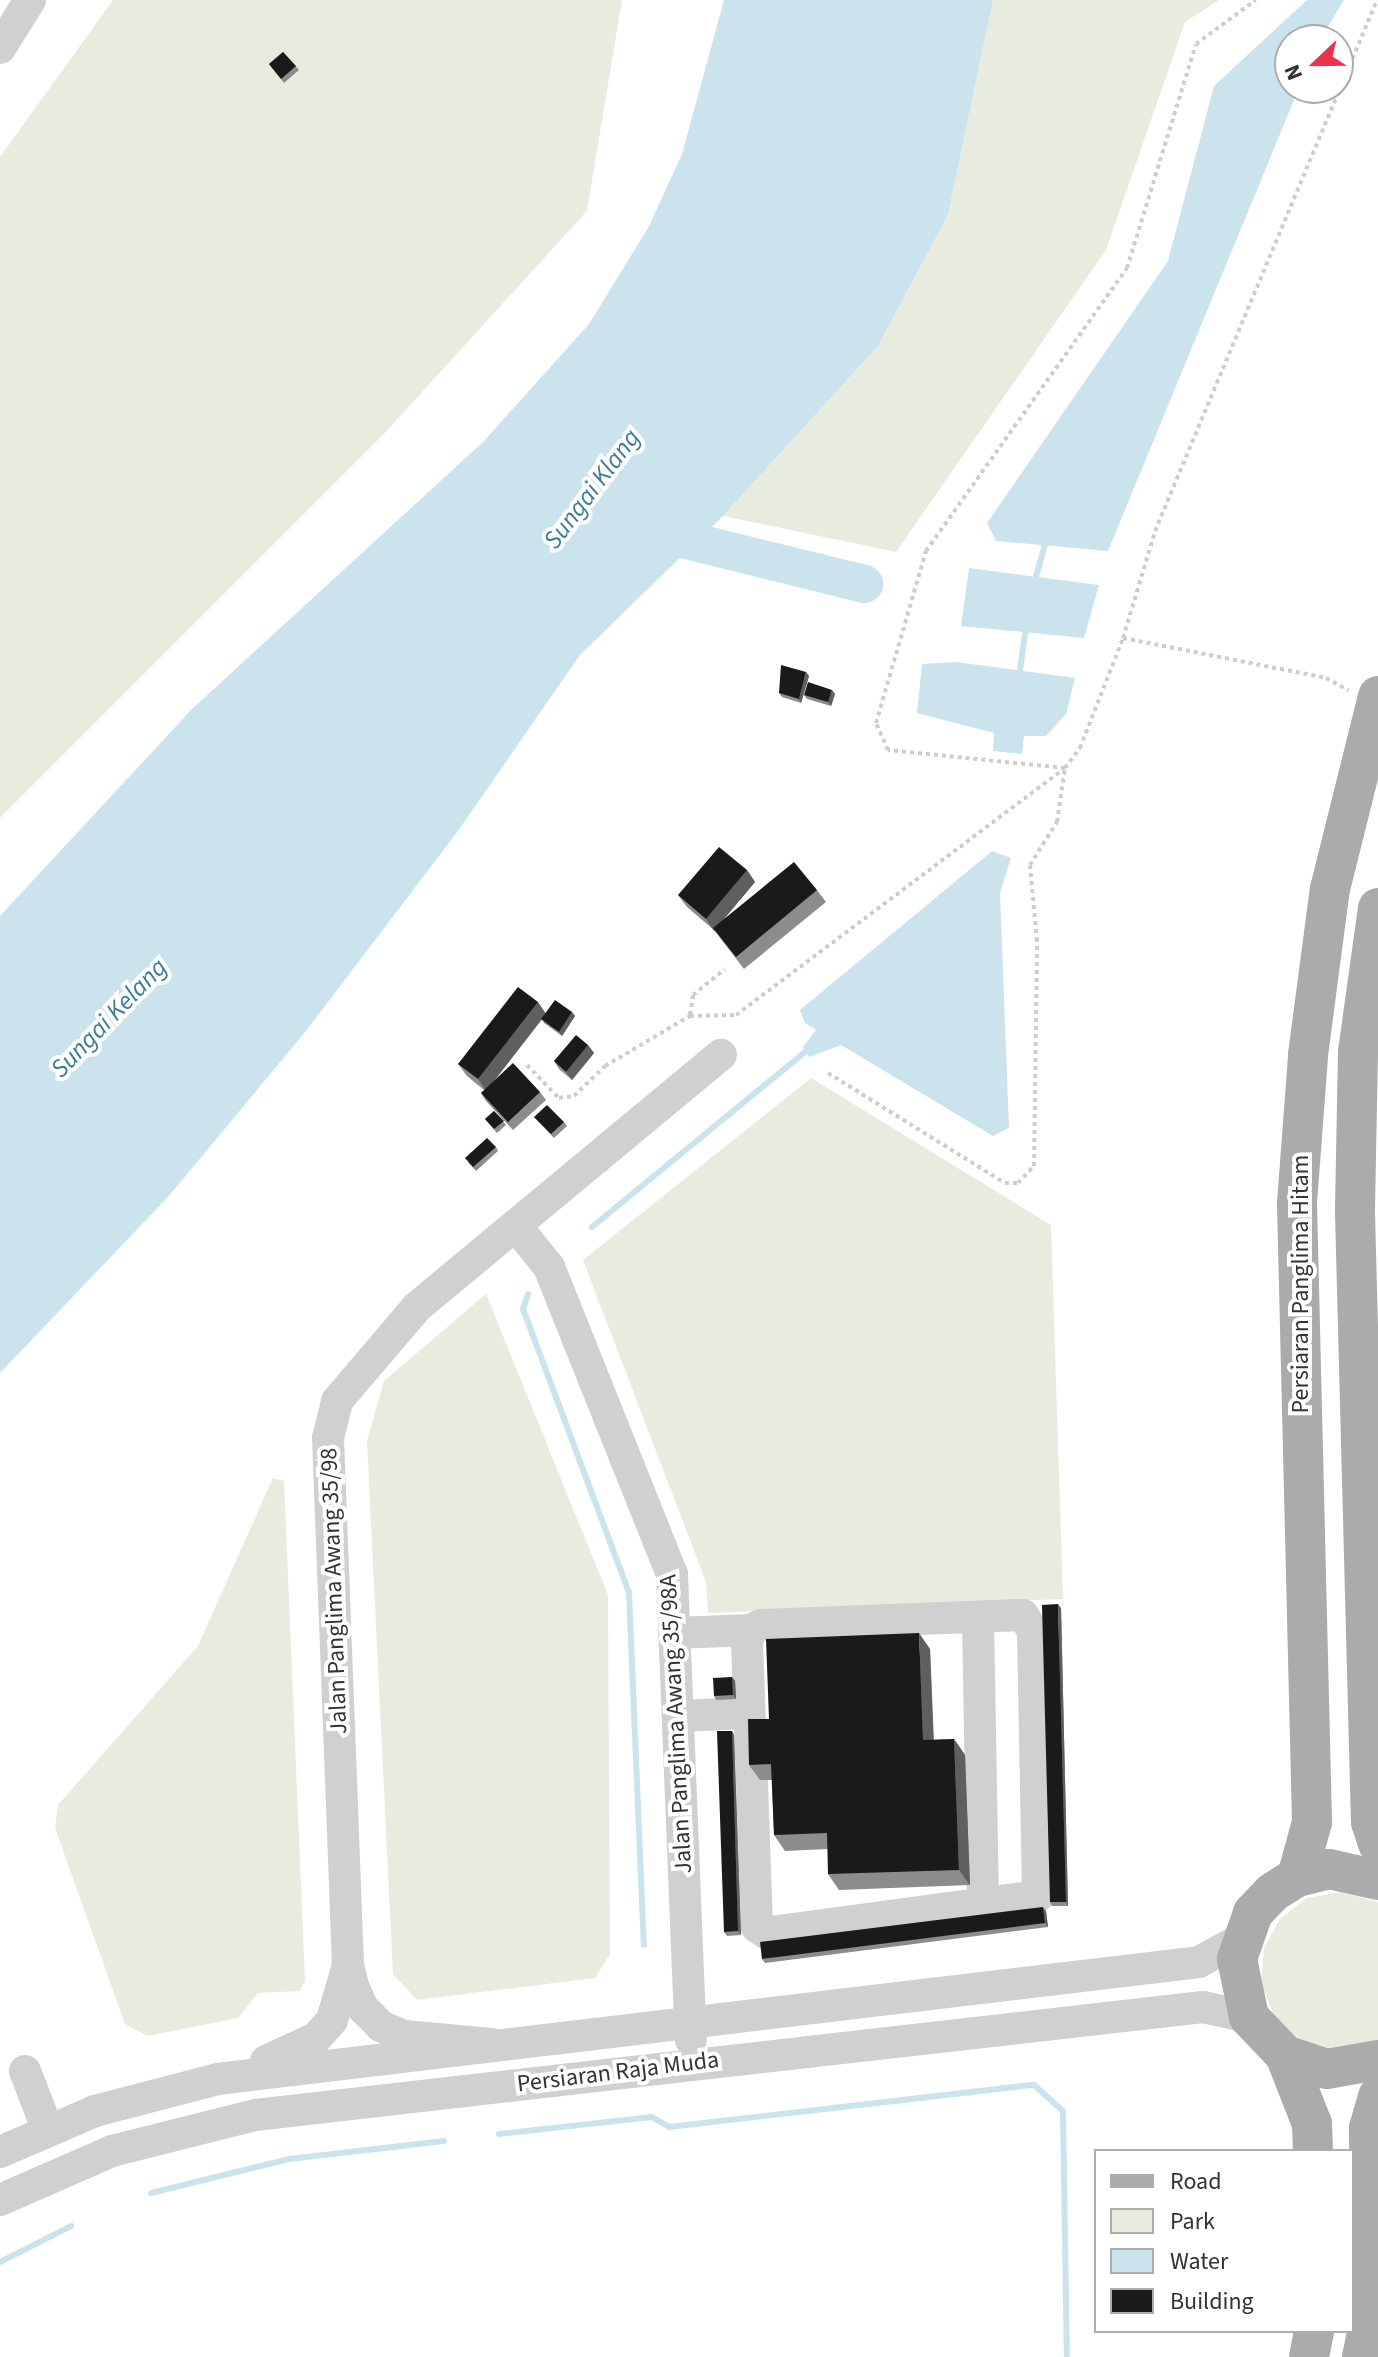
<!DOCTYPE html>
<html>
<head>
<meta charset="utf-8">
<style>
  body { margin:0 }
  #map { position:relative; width:1378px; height:2357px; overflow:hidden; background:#fff; font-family:"Source Sans 3",sans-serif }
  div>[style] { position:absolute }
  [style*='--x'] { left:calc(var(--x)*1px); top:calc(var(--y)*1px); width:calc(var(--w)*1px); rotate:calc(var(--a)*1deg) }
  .green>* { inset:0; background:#e7ecde }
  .water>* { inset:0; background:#cbe3ed }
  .stream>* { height:6px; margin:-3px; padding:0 3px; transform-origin:3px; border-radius:3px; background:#cbe3ed }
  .river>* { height:38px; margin:-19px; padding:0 19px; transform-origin:19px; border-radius:19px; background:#cbe3ed }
  .path>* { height:4px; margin-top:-2px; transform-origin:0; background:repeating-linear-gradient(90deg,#cdcdcd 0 4px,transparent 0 8px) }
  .minor>* { height:32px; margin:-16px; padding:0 16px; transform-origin:16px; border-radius:16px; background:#d0d0d0 }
  .major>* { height:40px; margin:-20px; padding:0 20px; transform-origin:20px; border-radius:20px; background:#ababab }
  .wall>* { inset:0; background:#8c8c8c }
  .shaded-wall>* { inset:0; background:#5f5f5f }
  .building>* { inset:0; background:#1a1a1a }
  span { translate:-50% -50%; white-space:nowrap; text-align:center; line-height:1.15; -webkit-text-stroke:8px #fff; paint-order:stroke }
  .street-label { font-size:24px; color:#333 }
  .water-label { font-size:26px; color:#3c7c9a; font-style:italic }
  .legend { position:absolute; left:1094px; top:2149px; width:260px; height:184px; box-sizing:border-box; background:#fff; border:2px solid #adadad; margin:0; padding:10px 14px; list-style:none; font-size:24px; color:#333 }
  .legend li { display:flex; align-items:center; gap:16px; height:40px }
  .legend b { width:40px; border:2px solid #adadad }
  .north { position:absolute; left:1274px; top:24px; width:80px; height:80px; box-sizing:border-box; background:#fff; border:2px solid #adadad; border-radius:50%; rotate:248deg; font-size:22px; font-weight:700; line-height:32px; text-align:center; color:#333 }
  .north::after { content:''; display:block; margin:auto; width:28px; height:36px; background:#ec334e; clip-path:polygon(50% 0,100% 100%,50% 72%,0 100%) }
</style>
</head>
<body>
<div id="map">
  <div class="green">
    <i style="clip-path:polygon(113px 0,622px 0,587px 211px,382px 436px,0 818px,0 157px)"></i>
    <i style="clip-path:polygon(993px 0,1219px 0,1185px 22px,1106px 250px,896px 552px,723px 516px,878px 346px,948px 215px)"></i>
    <i style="clip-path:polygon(811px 1078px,1051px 1225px,1063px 1599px,708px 1613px,706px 1582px,583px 1260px)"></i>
    <i style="clip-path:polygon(486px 1294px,608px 1595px,610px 1954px,595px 1978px,417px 2000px,393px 1974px,367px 1441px,384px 1381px)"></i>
    <i style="clip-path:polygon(273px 1478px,284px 1481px,305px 1981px,300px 1991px,258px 1993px,238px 2018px,148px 2036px,125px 2024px,55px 1828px,58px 1805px,198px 1646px)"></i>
    <i style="clip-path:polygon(1340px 1892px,1378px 1902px,1378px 2040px,1355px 2049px,1323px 2049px,1294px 2036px,1273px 2013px,1261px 1982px,1264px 1948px,1280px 1919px,1307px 1898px)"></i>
  </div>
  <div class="water">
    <i style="clip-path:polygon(724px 0,993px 0,948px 215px,878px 346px,723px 516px,580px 655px,458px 831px,306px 1031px,168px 1197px,0 1373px,0 916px,192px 709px,484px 441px,589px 324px,648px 228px,682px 154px)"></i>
    <i style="clip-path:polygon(1307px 0,1344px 0,1320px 40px,1290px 40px,1290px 88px,1299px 88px,1108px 551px,996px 541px,987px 523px,1168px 261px,1214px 86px)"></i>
    <i style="clip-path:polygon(969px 568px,1099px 585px,1084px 638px,961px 626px)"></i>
    <i style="clip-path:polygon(956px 662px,1075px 678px,1066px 714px,1046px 736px,1024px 736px,1022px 754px,993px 751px,994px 733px,917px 713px,922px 664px)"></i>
    <i style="clip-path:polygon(992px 851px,1011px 858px,1000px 893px,1009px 1128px,993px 1136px,841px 1045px,809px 1057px,803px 1047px,816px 1030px,805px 1023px,800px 1010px)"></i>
  </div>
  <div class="stream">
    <i style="--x:1034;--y:584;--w:45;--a:-74.4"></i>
    <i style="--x:1019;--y:678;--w:52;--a:-82.3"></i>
    <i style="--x:592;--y:1227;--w:285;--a:-39.4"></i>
    <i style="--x:528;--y:1294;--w:16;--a:108"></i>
    <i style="--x:523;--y:1309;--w:302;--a:69.5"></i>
    <i style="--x:629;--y:1592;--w:353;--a:87.6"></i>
    <i style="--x:499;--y:2134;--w:154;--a:-6.3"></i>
    <i style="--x:652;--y:2117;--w:20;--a:30"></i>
    <i style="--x:669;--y:2127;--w:367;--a:-6.6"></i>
    <i style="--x:1034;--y:2085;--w:39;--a:42"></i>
    <i style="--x:1063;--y:2111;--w:246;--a:89.1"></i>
    <i style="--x:151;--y:2193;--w:142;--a:-13.8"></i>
    <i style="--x:289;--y:2159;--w:156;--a:-6.6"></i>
    <i style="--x:0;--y:2262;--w:80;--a:-26.9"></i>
  </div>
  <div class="river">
    <i style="--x:646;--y:530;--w:225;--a:13.9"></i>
  </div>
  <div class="path">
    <i style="--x:1123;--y:638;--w:207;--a:11.1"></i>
    <i style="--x:1326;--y:678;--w:26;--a:29"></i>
    <i style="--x:690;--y:1015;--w:20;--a:-81"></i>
    <i style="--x:693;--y:995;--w:41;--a:-39.1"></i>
    <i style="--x:527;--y:1065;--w:46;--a:45.9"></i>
    <i style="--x:559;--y:1098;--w:15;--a:-8"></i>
    <i style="--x:574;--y:1096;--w:43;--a:-44.1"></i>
    <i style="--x:605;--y:1066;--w:99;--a:-30.5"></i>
    <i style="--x:690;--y:1016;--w:46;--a:-1.2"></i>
    <i style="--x:736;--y:1015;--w:411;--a:-36.9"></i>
    <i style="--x:1065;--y:768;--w:25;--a:-53"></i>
    <i style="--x:1080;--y:748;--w:118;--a:-68.6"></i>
    <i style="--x:1123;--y:638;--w:112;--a:-73.3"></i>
    <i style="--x:1155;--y:531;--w:576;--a:-67.31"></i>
    <i style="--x:828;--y:1073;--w:208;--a:31.9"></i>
    <i style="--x:1005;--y:1183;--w:13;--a:0"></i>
    <i style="--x:1018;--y:1183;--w:23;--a:-47"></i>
    <i style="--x:1034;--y:1166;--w:225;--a:-89.2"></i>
    <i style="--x:1037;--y:941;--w:76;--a:-95.3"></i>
    <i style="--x:1030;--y:865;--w:51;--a:-57.9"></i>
    <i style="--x:1057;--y:822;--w:55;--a:-81.6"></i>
    <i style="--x:1065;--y:768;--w:178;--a:-174.2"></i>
    <i style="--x:888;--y:750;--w:30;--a:-114"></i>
    <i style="--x:876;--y:723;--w:179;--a:-73.8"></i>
    <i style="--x:926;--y:551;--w:347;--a:-54.6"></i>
    <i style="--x:1127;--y:268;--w:234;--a:-72.9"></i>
    <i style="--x:1196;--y:44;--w:74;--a:-36.3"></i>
  </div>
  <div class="minor">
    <i style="--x:0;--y:48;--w:57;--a:-58"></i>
    <i style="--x:516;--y:1226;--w:53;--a:51.2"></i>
    <i style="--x:549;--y:1267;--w:331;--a:68.2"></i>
    <i style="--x:672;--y:1574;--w:466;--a:87.7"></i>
    <i style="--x:1023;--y:1615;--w:19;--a:58"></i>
    <i style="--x:1033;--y:1631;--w:265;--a:88.9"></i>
    <i style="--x:1038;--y:1896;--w:275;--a:172.3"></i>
    <i style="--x:766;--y:1933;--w:11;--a:-146"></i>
    <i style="--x:757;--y:1927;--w:286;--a:-92"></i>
    <i style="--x:747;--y:1641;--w:12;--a:-70"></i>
    <i style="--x:751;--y:1630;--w:11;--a:-27"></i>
    <i style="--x:761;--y:1625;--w:262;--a:-2.2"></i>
    <i style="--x:978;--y:1617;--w:289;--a:89"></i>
    <i style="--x:674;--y:1633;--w:77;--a:-2.2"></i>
    <i style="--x:678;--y:1716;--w:71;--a:-2.4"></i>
    <i style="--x:491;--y:2044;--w:87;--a:-174.7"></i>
    <i style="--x:404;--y:2036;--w:25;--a:-157"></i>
    <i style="--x:381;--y:2026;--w:25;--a:-135"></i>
    <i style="--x:363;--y:2008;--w:21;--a:-115"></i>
    <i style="--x:354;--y:1989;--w:25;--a:-104"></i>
    <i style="--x:348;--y:1965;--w:527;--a:-92.17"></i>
    <i style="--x:328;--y:1438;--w:38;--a:-76"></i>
    <i style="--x:337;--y:1401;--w:123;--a:-49.6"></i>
    <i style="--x:417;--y:1307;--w:395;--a:-39.7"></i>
    <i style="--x:266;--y:2061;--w:55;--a:-24.7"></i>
    <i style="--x:316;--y:2038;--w:24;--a:-48"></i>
    <i style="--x:332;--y:2020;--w:57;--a:-73.8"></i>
    <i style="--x:25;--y:2071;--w:64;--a:69"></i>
    <i style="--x:0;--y:2152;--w:103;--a:-23.3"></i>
    <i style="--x:95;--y:2111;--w:127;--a:-14.6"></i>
    <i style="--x:218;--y:2079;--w:988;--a:-6.8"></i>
    <i style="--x:1199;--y:1962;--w:48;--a:-28.7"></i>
    <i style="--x:0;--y:2200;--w:122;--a:-23.6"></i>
    <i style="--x:112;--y:2151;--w:147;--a:-14.1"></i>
    <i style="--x:255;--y:2115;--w:954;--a:-6.5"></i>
    <i style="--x:1203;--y:2007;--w:47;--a:12.3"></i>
  </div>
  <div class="major">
    <i style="--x:1378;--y:908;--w:145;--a:97.9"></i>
    <i style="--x:1358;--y:1052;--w:161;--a:91.1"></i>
    <i style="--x:1355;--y:1213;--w:609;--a:88.5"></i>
    <i style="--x:1371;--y:1822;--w:23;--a:72"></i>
    <i style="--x:1297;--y:1877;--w:57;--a:-74.7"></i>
    <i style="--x:1312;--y:1822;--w:619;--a:-91.39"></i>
    <i style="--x:1297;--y:1203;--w:148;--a:-85.7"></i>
    <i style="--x:1308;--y:1055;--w:167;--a:-82.5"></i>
    <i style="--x:1330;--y:889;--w:199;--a:-76"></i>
    <i style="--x:1378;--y:1880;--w:50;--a:-167.3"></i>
    <i style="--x:1329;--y:1869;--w:33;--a:166"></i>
    <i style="--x:1297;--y:1877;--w:28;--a:148"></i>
    <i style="--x:1273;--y:1892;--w:29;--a:134"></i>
    <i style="--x:1253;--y:1913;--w:49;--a:109.2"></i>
    <i style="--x:1237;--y:1959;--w:59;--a:78.3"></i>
    <i style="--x:1249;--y:2017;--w:52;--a:46.5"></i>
    <i style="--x:1285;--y:2055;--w:44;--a:18.4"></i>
    <i style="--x:1327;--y:2069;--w:52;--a:-10"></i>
    <i style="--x:1285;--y:2055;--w:74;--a:68.6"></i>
    <i style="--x:1312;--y:2124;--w:27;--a:88"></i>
    <i style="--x:1309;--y:2357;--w:26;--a:-79"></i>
    <i style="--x:1362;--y:2357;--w:39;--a:-78"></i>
    <i style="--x:1370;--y:2319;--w:191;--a:-90.3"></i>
    <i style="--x:1369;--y:2128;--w:33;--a:-74"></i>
  </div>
  <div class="wall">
    <i style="clip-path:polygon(283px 52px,299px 70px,284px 83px,269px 64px)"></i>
    <i style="clip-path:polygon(809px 676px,801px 703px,782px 697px,779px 693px)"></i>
    <i style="clip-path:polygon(835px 694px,831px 706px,807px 699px,804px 695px)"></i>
    <i style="clip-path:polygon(747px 870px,755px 882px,724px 919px,817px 890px,826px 902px,744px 969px,714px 930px,687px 907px,678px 895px)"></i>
    <i style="clip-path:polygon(538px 1002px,545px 1013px,572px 1012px,575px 1016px,562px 1036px,544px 1023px,542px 1019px,495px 1080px,540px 1092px,546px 1100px,513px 1130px,486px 1101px,481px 1093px,484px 1090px,467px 1076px,458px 1064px)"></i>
    <i style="clip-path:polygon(588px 1045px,594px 1053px,572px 1080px,559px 1069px,554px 1061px)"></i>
    <i style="clip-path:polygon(494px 1111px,506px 1125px,497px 1133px,485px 1119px)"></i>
    <i style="clip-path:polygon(534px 1117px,564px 1122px,567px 1126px,554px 1138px)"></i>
    <i style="clip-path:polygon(496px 1147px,498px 1151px,476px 1171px,468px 1162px)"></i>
    <i style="clip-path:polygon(1061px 1608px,1068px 1906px,1052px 1906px,1050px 1902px)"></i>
    <i style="clip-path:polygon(930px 1649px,934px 1740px,954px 1739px,965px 1755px,970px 1885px,839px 1890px,828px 1874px,828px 1849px,785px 1851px,774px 1835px,772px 1780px,760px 1780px,749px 1765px,769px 1719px)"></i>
    <i style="clip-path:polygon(732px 1677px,735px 1681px,736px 1699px,716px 1700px,714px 1696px)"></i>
    <i style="clip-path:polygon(732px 1731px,734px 1735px,741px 1935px,727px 1936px,724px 1932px)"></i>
    <i style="clip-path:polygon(1046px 1911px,1048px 1927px,765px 1963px,762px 1959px)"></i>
  </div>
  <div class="shaded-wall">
    <i style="clip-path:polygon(806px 672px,809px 676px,801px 703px,799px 699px)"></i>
    <i style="clip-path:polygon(832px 690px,835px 694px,831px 706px,828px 702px)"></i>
    <i style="clip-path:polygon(747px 870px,755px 882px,714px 931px,706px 919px)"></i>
    <i style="clip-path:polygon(538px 1002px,546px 1014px,486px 1091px,478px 1079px)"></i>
    <i style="clip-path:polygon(572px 1012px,575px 1016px,562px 1036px,559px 1032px)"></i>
    <i style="clip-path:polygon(588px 1045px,594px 1053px,572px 1080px,566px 1072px)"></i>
    <i style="clip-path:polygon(1058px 1604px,1061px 1608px,1068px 1906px,1066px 1902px)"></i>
    <i style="clip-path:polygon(919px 1633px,930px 1649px,934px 1755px,923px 1740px)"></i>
    <i style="clip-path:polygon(732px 1677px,735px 1681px,736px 1699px,733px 1695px)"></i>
    <i style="clip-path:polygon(732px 1731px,734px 1735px,741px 1935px,738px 1931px)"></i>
    <i style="clip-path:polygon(954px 1739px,965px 1755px,970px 1885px,959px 1870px)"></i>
    <i style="clip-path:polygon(1043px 1907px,1046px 1911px,1048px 1927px,1045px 1923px)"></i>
  </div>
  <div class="building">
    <i style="clip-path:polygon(283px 52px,296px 66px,281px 79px,269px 64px)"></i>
    <i style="clip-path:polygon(781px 665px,806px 672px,799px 699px,779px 693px)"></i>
    <i style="clip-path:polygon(808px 682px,832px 690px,828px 702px,804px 695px)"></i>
    <i style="clip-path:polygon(719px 847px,747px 870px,706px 919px,678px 895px)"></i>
    <i style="clip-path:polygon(794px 862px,817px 890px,736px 957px,713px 928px)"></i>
    <i style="clip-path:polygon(518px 987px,538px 1002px,478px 1079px,458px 1064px)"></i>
    <i style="clip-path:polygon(555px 1000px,572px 1012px,559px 1032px,541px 1019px)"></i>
    <i style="clip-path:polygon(576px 1035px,588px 1045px,566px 1072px,554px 1061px)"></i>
    <i style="clip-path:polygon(513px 1063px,540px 1092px,508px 1122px,481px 1093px)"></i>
    <i style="clip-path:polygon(547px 1105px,564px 1122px,551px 1134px,534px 1117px)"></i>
    <i style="clip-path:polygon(494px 1111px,504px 1121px,494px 1129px,485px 1119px)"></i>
    <i style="clip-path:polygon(487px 1138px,496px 1147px,473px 1167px,465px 1158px)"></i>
    <i style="clip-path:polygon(1058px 1604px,1066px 1902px,1050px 1902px,1042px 1605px)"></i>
    <i style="clip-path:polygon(919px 1633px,923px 1740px,954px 1739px,959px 1870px,828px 1874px,827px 1833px,774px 1835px,771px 1764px,749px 1765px,748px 1719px,769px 1719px,766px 1639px)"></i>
    <i style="clip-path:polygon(732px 1677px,733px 1695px,714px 1696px,713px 1678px)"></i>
    <i style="clip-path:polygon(717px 1731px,732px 1731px,738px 1931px,724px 1932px)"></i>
    <i style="clip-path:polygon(1043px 1907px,1045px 1923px,762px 1959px,760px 1942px)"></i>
  </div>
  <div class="street-label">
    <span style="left:1301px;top:1284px;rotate:-90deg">Persiaran Panglima Hitam</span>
    <span style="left:334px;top:1591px;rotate:-92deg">Jalan Panglima Awang 35/98</span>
    <span style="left:676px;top:1724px;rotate:-93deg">Jalan Panglima Awang 35/98A</span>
    <span style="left:618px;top:2072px;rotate:-7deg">Persiaran Raja Muda</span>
  </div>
  <div class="water-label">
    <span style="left:592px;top:489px;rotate:-53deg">Sungai Klang</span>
    <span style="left:109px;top:1018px;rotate:-46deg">Sungai Kelang</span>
  </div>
  <ul class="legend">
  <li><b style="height:10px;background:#ababab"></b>Road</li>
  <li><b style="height:22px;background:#e7ecde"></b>Park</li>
  <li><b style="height:22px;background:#cbe3ed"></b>Water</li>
  <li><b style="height:22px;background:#1a1a1a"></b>Building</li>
  </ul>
  <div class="north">N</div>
</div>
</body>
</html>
